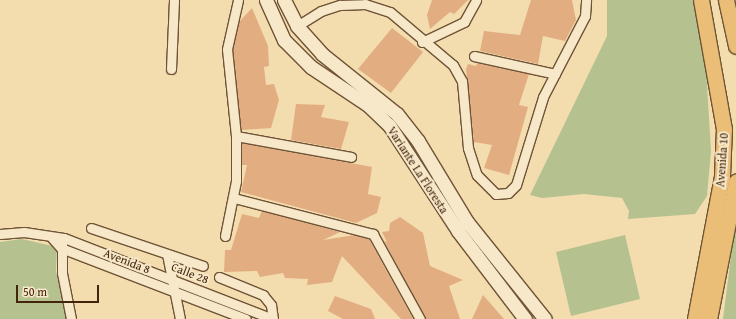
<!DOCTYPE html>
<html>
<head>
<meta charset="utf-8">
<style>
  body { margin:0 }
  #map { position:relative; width:736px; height:319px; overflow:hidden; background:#f3dcae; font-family:"Gentium Book Plus",serif }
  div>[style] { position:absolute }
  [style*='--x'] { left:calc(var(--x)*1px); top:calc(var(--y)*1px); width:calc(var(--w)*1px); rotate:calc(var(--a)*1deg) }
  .green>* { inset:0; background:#b5c28f }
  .building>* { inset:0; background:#e3ad82 }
  .roads { filter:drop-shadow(1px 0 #6f5336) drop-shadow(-1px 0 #6f5336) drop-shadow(0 1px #6f5336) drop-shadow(0 -1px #6f5336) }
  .street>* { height:9px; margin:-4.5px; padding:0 4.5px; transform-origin:4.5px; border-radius:4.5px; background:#f7e8ca }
  .secondary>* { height:13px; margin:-6.5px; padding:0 6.5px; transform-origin:6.5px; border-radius:6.5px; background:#f7e8ca }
  .primary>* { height:15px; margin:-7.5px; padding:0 7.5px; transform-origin:7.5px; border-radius:7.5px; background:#eabe77 }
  span { translate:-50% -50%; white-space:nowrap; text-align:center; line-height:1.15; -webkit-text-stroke:4px #f7e8ca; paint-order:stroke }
  .street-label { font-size:12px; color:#43250e }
  .scale { position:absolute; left:16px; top:285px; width:83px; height:18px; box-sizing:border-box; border:2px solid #43250e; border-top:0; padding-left:5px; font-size:12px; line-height:14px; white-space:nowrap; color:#43250e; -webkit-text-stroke:3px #f7e8ca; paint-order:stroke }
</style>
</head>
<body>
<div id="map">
  <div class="green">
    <i style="clip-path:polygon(607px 0,697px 0,704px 35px,711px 151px,707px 196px,695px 214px,628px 219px,629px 211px,622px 198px,584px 194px,542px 198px,530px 195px,607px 36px)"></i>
    <i style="clip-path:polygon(736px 217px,736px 319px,723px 319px)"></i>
    <i style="clip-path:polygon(625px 235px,640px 299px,571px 316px,556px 252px)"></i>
    <i style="clip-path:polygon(22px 239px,57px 247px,56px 271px,67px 319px,0 319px,0 242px)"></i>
  </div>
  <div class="building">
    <i style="clip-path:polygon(432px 0,468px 0,454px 14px,450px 12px,430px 29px,427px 15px)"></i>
    <i style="clip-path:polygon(531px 0,572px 0,576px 20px,565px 41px,543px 36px,538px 64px,480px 51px,484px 31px,520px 35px)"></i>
    <i style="clip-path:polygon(252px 8px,268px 46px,269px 66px,264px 67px,266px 85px,274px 84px,279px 100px,271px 128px,241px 130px,233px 49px,239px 22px)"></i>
    <i style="clip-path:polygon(392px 28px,423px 52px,391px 93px,358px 69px)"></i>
    <i style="clip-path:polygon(477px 63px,529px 74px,519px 105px,528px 107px,509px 175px,484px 168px,492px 145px,474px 142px,466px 69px,468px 64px,476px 66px)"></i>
    <i style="clip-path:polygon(296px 104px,325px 105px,321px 117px,349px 122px,341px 149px,291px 140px)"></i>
    <i style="clip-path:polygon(242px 143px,372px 167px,368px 194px,381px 197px,377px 213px,356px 223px,241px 192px,247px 165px,242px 165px)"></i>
    <i style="clip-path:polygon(262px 211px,340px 232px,323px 240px,355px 235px,369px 239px,413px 319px,401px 319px,342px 256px,332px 282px,307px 285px,308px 279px,285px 278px,283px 273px,260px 277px,257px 271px,224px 272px,225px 250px,231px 250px,242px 214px,259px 218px)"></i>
    <i style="clip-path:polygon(400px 217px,423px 233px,430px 266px,463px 280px,449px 286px,460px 319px,426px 319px,384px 241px,387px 242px,382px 232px,389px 231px,390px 223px)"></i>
    <i style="clip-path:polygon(483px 295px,504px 319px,472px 319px)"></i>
    <i style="clip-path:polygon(335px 296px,371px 309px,375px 319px,343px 319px,328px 311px)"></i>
  </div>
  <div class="roads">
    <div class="street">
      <i style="--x:297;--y:26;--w:28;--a:-32"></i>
      <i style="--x:321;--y:11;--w:20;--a:-18"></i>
      <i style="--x:340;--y:5;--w:25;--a:-2"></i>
      <i style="--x:365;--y:4;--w:26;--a:18"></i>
      <i style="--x:390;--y:12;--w:82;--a:40.1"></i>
      <i style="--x:453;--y:65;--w:18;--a:61"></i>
      <i style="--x:462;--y:81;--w:67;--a:84.9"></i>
      <i style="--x:468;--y:148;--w:28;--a:72"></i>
      <i style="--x:477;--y:175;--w:27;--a:45"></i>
      <i style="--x:496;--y:194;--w:12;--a:-5"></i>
      <i style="--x:508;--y:193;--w:11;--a:-45"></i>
      <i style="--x:516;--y:185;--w:92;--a:-72.9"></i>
      <i style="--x:543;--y:97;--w:91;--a:-62.6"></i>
      <i style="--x:585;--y:16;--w:16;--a:-86"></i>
      <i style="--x:422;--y:42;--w:47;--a:-25.5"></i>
      <i style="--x:464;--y:22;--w:25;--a:-61"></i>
      <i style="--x:474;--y:56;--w:83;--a:12.5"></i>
      <i style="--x:171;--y:69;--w:69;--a:-87.5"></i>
      <i style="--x:236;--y:136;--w:117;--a:10.3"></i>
      <i style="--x:234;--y:198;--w:144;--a:14.5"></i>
      <i style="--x:373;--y:234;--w:97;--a:61.1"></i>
      <i style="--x:91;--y:228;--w:118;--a:18.7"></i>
      <i style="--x:0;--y:234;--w:24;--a:-5"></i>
      <i style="--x:24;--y:232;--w:40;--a:8.5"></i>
      <i style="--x:64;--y:238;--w:224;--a:21.2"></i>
      <i style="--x:225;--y:236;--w:56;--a:-78.7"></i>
      <i style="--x:236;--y:181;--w:45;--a:-90"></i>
      <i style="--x:236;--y:136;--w:87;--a:-95.9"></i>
      <i style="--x:227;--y:49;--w:50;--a:-77.3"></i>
      <i style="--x:52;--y:238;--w:13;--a:48"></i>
      <i style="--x:61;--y:248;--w:198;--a:21"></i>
      <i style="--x:62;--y:243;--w:30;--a:90"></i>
      <i style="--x:62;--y:273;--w:47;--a:78.9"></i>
      <i style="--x:167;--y:254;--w:66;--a:78.7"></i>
      <i style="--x:219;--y:277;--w:48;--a:22.2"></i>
      <i style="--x:263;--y:295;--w:13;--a:51"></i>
      <i style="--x:271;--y:305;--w:14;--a:82"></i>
    </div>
    <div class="secondary">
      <i style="--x:266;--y:0;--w:44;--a:65.8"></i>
      <i style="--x:284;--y:40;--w:38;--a:45"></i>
      <i style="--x:311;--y:67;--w:69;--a:33.7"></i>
      <i style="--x:368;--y:105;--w:29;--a:44"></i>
      <i style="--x:389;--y:125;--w:126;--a:56.9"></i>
      <i style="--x:458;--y:231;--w:111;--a:52.7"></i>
      <i style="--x:284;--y:0;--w:29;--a:63"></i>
      <i style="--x:297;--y:26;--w:38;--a:48"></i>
      <i style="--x:322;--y:54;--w:96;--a:38.7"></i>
      <i style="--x:397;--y:114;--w:34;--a:52"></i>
      <i style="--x:418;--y:141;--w:95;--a:58.8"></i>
      <i style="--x:467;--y:222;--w:124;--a:51.2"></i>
    </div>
    <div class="primary">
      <i style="--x:726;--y:0;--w:47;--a:77.7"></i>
      <i style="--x:695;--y:319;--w:146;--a:-79.3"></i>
      <i style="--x:722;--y:176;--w:47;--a:-87.6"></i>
      <i style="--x:724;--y:129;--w:131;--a:-100.1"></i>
      <i style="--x:709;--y:319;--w:140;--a:-78.9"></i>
    </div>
  </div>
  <div class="street-label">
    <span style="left:722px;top:160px;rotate:-86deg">Avenida 10</span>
    <span style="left:418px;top:170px;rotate:57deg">Variante La Floresta</span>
    <span style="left:127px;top:261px;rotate:21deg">Avenida 8</span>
    <span style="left:190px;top:273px;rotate:21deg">Calle 28</span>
  </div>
  <div class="scale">50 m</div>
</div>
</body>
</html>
